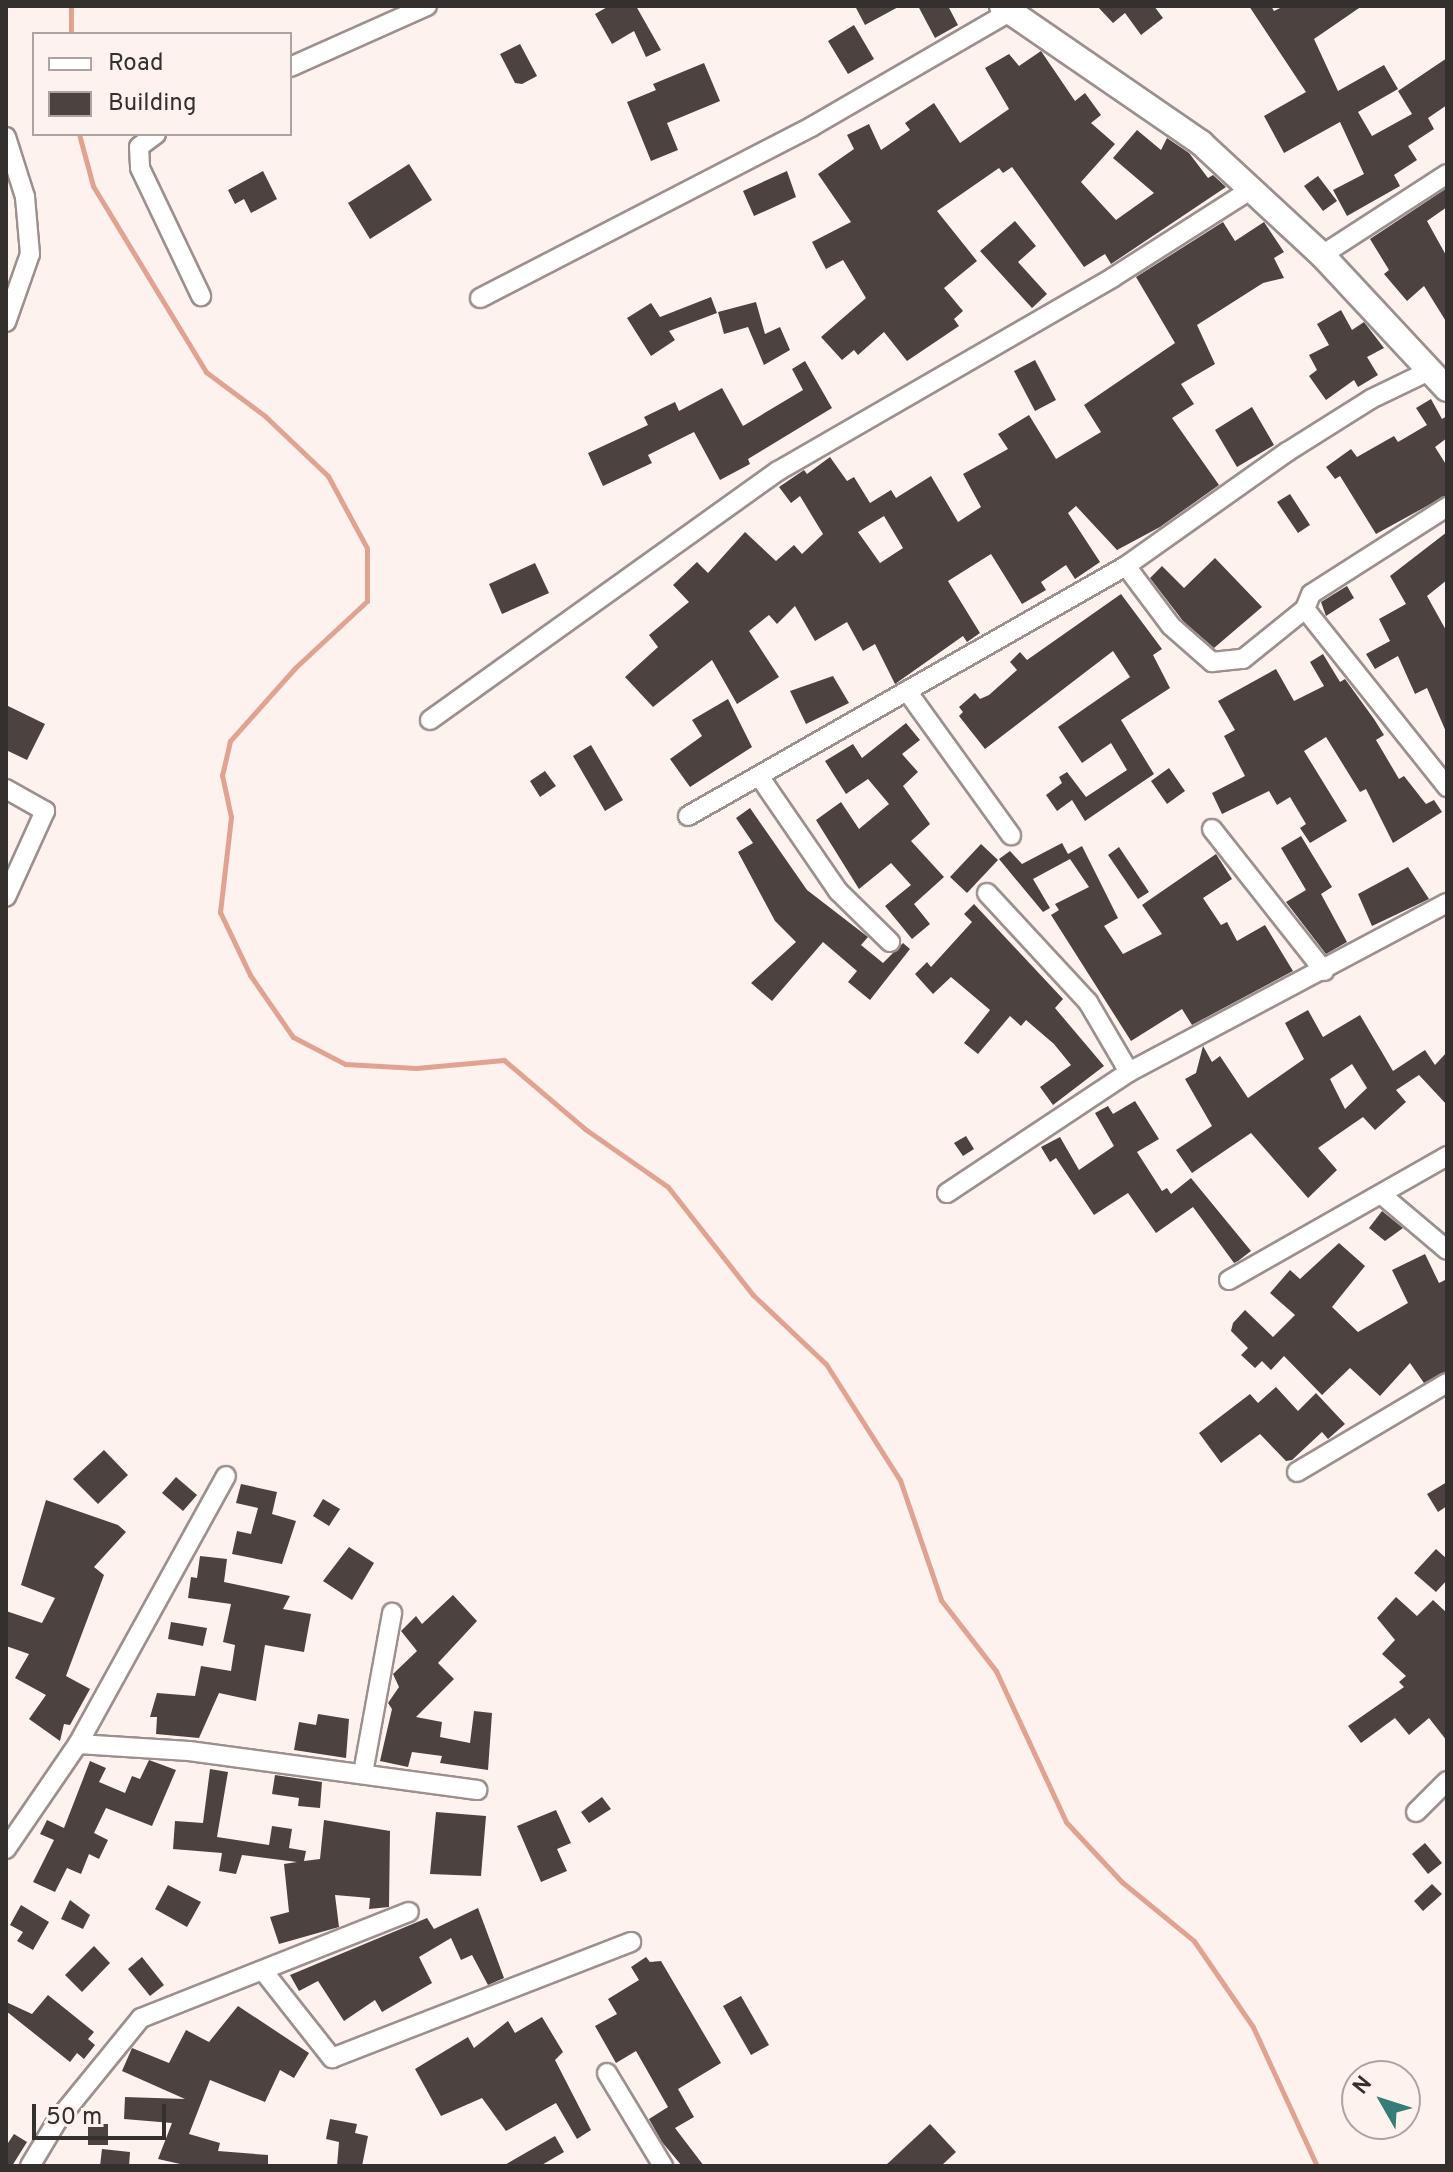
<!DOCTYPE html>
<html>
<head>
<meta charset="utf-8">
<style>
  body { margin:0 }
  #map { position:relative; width:1453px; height:2172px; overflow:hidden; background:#fef2ef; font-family:Overpass,sans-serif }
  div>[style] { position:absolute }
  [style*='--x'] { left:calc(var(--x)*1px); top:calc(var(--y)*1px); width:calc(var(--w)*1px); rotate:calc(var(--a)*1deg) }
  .stream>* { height:5px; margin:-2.5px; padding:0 2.5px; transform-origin:2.5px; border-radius:2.5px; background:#e0a391 }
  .building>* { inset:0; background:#4c4240 }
  .roads { filter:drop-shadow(2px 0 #9b908d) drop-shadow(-2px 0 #9b908d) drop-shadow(0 2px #9b908d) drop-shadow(0 -2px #9b908d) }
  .street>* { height:18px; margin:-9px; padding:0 9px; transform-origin:9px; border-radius:9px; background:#fff }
  .secondary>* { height:24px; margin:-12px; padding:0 12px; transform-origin:12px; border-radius:12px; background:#fff }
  span { translate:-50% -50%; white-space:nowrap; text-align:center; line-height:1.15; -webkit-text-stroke:8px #fef2ef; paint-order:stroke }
  .frame { position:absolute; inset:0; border:8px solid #34302e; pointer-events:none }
  .legend { position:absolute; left:32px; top:32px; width:260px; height:104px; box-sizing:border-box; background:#fef2ef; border:2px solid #ada4a2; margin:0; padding:10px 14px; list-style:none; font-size:24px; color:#34302e }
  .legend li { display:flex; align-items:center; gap:16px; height:40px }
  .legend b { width:40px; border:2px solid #ada4a2 }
  .north { position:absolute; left:1341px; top:2060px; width:80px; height:80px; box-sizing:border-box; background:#fef2ef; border:2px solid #ada4a2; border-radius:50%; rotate:309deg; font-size:22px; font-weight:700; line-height:32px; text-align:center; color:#34302e }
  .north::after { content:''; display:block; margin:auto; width:28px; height:36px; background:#357d76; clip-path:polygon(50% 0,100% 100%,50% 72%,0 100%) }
  .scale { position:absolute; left:32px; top:2104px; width:134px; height:36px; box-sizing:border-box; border:4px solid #34302e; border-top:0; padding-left:10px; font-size:24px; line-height:28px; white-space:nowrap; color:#34302e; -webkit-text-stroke:6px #fef2ef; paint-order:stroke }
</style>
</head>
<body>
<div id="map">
  <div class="stream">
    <i style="--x:71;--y:6;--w:28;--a:90"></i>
    <i style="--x:79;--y:134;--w:54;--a:74.9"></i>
    <i style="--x:93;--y:186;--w:218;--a:58.7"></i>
    <i style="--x:206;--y:372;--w:74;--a:36.7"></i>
    <i style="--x:265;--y:416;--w:87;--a:43.6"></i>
    <i style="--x:328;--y:476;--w:82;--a:61.6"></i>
    <i style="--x:367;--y:548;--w:53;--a:90"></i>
    <i style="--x:367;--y:601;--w:98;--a:137.1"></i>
    <i style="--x:295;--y:668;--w:98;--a:131.7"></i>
    <i style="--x:230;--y:741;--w:35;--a:103"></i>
    <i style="--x:222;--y:775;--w:43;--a:77.9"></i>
    <i style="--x:231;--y:817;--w:96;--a:96.6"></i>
    <i style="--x:220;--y:912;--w:70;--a:64.5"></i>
    <i style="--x:250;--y:975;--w:75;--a:55.3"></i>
    <i style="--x:293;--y:1037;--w:59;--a:27.4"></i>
    <i style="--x:345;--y:1064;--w:71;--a:3.2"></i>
    <i style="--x:416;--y:1068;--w:88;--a:-5.2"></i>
    <i style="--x:504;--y:1060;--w:106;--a:40.4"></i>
    <i style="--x:585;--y:1129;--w:101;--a:34.9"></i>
    <i style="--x:668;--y:1187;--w:137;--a:51.8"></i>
    <i style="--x:753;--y:1295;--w:100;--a:43.4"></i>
    <i style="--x:826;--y:1364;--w:138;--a:57.5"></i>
    <i style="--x:900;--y:1480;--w:127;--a:71.1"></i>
    <i style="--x:941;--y:1600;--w:90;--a:52.2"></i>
    <i style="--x:996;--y:1671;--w:166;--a:65.1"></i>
    <i style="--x:1066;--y:1822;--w:82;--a:47"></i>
    <i style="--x:1122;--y:1882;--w:93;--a:39.3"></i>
    <i style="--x:1194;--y:1941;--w:104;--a:55.5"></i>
    <i style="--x:1253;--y:2027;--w:153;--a:65.3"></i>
  </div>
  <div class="building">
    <i style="clip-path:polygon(609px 6px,636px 6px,661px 50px,646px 57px,634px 31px,612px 44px,595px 14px)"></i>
    <i style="clip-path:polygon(855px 6px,900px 6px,865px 25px)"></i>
    <i style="clip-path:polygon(918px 6px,948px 6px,958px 25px,935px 38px)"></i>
    <i style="clip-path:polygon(1097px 6px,1154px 6px,1163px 18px,1141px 35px,1125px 13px,1113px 23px)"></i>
    <i style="clip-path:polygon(1249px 6px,1271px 6px,1274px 11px,1284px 6px,1362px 6px,1314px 39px,1338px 91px,1384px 65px,1398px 89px,1358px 112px,1372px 136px,1412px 114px,1398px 91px,1447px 58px,1447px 105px,1428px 118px,1434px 129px,1408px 146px,1417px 160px,1394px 175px,1400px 186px,1347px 216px,1333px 190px,1364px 174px,1340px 122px,1284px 153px,1264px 116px,1306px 92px)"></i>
    <i style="clip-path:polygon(854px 25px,874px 59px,848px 74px,828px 41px)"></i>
    <i style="clip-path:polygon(520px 44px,537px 76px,522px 84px,515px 83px,500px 54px)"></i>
    <i style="clip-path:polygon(1041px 51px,1075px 101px,1085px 93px,1101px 115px,1091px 123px,1115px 144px,1081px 182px,1116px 220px,1154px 193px,1113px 158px,1137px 130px,1161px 150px,1167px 138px,1189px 153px,1208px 178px,1213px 175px,1226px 187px,1111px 264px,1105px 254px,1084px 267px,1012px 167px,1003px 173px,999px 168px,937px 211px,977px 261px,944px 288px,963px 311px,954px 319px,959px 326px,907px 361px,884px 332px,858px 355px,854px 350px,842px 360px,821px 337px,866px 298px,843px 260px,826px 269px,812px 242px,851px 222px,818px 174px,854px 149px,847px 135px,869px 124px,881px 150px,910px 130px,905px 123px,934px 103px,960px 143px,1009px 109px,985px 68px,1009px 54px,1019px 66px)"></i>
    <i style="clip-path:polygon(704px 63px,720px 101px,667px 123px,678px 150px,651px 161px,627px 102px,656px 90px,653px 84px)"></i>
    <i style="clip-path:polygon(409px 164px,432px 200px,370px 239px,348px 203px)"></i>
    <i style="clip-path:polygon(263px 171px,277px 199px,251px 213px,244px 199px,235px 204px,228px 190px)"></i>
    <i style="clip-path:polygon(787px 171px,796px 197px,754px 216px,743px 191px)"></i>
    <i style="clip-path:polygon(1318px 176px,1337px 201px,1323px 211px,1304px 186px)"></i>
    <i style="clip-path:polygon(1447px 188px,1447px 207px,1427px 221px,1447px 257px,1447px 323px,1424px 286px,1407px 301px,1384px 274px,1389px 270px,1370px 239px)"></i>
    <i style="clip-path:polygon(1015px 221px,1036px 246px,1018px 262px,1047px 294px,1032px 308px,980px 251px)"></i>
    <i style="clip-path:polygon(evenodd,1223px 222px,1235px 241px,1264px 222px,1284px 252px,1274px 258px,1284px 278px,1263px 283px,1197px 325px,1215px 364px,1181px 384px,1194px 404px,1172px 418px,1219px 485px,1160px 527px,1117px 550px,1076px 506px,1068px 513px,1100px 562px,1075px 579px,1066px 565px,1041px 582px,1046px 590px,1022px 604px,991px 554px,948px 581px,980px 633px,967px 642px,963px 636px,895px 684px,875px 644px,863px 651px,847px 622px,815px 641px,795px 606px,777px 624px,769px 615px,749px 631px,779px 677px,737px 704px,712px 660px,653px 707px,625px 677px,658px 647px,649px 635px,689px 602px,673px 585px,697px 562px,708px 573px,745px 532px,776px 561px,794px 545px,802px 554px,823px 534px,800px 496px,791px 503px,779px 487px,804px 470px,807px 474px,830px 457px,847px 481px,854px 477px,870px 503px,891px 490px,896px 498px,931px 476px,958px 522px,981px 507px,963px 474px,1008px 449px,998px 434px,1029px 415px,1056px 459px,1101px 432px,1084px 405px,1175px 343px,1136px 277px,1223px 222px,884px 516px,903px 548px,880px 563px,858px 532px,884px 516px)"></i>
    <i style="clip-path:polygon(711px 297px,717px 313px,669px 331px,675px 340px,651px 356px,627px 318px,651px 303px,660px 317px)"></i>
    <i style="clip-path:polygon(756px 302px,765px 334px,780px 327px,790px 350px,764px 365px,748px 327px,724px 334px,718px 312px)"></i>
    <i style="clip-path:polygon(1341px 310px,1352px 330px,1364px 322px,1384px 348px,1367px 357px,1378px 375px,1358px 387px,1354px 380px,1326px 400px,1309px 376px,1317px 370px,1309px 355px,1329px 345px,1317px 324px)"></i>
    <i style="clip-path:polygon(1035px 360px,1056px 400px,1035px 411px,1014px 371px)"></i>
    <i style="clip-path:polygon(805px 361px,832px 408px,748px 459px,750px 464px,720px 480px,694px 432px,648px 455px,652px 463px,603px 486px,588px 453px,648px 425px,644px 417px,675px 402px,679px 411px,722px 388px,743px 426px,803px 390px,792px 369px)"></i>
    <i style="clip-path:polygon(1431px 399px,1442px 419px,1447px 416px,1447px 438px,1435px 447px,1447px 466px,1447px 495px,1376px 534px,1340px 476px,1335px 479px,1326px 467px,1351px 449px,1357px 457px,1394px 436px,1398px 442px,1427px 425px,1416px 408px)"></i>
    <i style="clip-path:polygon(1252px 407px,1274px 445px,1237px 467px,1215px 430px)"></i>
    <i style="clip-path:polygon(1290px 494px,1310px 525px,1298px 533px,1277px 502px)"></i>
    <i style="clip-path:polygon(1447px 532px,1447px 580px,1427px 596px,1447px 632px,1447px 734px,1427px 688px,1415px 694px,1398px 656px,1375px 669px,1366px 654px,1390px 641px,1379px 619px,1406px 604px,1390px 576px)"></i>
    <i style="clip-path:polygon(1215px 558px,1262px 607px,1214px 648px,1183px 621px,1150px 578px,1162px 566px,1184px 588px)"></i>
    <i style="clip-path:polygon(535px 563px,549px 593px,502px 614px,489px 584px)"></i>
    <i style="clip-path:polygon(1347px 586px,1354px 598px,1326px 616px,1321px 602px)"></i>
    <i style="clip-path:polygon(1121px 594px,1162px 649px,1153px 655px,1170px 688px,1121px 720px,1154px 774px,1085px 821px,1072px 800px,1057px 811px,1046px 795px,1062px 783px,1059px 777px,1067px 772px,1086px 797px,1127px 770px,1111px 743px,1082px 763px,1058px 727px,1130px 677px,1113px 651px,985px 749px,959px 716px,963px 712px,959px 707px,975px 693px,980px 699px,989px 695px,1017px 670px,1010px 662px,1020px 652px,1027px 660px)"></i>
    <i style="clip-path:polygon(1323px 654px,1340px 682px,1345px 679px,1374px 719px,1384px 735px,1376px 740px,1399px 779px,1404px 776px,1426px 804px,1434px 800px,1442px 812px,1393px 843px,1366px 789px,1360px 792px,1326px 737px,1304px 751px,1347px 821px,1310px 843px,1300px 828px,1306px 824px,1290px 797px,1277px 805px,1269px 791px,1222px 814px,1212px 793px,1245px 776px,1224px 736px,1235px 730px,1218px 701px,1276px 669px,1294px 701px,1324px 686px,1310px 662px)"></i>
    <i style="clip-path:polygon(833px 676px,849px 703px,806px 724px,790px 691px)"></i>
    <i style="clip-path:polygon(728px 699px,752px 747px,690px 787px,670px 759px,702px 736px,692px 720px)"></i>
    <i style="clip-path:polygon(6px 705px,45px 724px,27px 760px,6px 750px)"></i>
    <i style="clip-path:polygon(906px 723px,920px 740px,902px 754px,918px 772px,903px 786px,930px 824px,911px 841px,944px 877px,914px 904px,930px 924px,912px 939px,885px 906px,911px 885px,891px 863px,859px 889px,816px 820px,841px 802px,859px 829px,889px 804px,868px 779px,846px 794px,825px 761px,853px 744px,862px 758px)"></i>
    <i style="clip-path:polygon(591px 745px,623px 800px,605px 811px,573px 756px)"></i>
    <i style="clip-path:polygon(1169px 768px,1185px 791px,1167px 804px,1151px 781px)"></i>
    <i style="clip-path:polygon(545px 771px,556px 786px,540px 797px,530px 781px)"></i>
    <i style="clip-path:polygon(750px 808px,807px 890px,868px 937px,861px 945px,883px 963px,903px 943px,910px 949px,870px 1000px,848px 982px,857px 971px,823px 942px,772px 1001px,751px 983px,796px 942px,775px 921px,738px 852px,753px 843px,736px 818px)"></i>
    <i style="clip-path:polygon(1301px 836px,1332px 887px,1321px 894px,1347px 942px,1326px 954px,1286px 902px,1306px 890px,1281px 848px)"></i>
    <i style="clip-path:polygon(1062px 843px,1068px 854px,1082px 846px,1118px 918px,1104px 926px,1123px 954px,1162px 934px,1142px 905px,1216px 854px,1232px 879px,1203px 898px,1221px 925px,1227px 922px,1237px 941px,1265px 925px,1293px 971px,1192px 1025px,1182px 1009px,1131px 1041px,1051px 915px,1059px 910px,1055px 904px,1089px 887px,1070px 859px,1033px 879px,1050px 908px,1043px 912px,999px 859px,1010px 851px,1022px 864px)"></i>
    <i style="clip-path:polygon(981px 844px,998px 860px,967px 893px,950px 877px)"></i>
    <i style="clip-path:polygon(1119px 847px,1149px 892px,1138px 899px,1108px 855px)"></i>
    <i style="clip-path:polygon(1408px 867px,1429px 899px,1372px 926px,1358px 894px)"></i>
    <i style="clip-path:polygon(974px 904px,1063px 999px,1055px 1008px,1104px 1066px,1053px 1105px,1040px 1087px,1071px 1065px,1054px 1044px,1026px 1020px,1021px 1026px,1010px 1016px,978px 1054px,964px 1043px,990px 1010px,951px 977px,933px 994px,915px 974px,927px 962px,931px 967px,972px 922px,964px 914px)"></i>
    <i style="clip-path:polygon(evenodd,1308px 1010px,1323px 1037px,1360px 1015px,1393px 1071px,1425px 1050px,1435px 1065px,1447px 1052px,1447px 1105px,1419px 1075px,1396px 1090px,1406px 1102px,1375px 1130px,1363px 1117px,1318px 1148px,1337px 1170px,1308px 1198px,1251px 1133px,1192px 1173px,1176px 1150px,1212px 1126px,1185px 1079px,1196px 1073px,1203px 1046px,1212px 1062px,1220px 1056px,1248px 1098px,1304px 1059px,1285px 1023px,1308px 1010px,1352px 1064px,1367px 1088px,1345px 1109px,1330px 1079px,1352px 1064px)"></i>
    <i style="clip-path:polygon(1135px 1101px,1159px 1139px,1137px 1152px,1162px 1191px,1167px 1188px,1171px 1194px,1191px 1178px,1251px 1251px,1238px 1261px,1234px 1263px,1193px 1207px,1156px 1233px,1128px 1193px,1094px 1215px,1056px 1158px,1050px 1162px,1041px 1147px,1060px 1137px,1079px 1170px,1114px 1146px,1095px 1113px,1108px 1106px,1113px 1114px)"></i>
    <i style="clip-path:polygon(966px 1136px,974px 1149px,963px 1156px,954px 1143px)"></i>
    <i style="clip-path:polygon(1382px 1211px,1403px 1228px,1385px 1241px,1369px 1228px)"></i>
    <i style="clip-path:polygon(1339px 1243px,1365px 1266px,1332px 1307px,1358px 1332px,1408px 1303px,1392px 1270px,1425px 1254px,1439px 1283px,1447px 1279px,1447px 1371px,1424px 1383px,1410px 1363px,1380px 1396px,1350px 1368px,1322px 1395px,1284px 1356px,1271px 1370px,1262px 1361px,1255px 1368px,1241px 1355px,1248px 1348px,1231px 1331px,1233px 1323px,1245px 1310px,1273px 1337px,1295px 1315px,1270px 1293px,1290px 1270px,1300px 1279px)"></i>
    <i style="clip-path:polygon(1276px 1387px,1298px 1411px,1316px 1393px,1345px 1424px,1328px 1439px,1322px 1432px,1292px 1460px,1286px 1461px,1260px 1434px,1221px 1463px,1199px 1433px,1250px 1394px,1258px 1403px)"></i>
    <i style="clip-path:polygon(104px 1450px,128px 1475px,98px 1504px,73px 1479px)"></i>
    <i style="clip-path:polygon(176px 1477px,197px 1495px,183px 1511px,162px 1493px)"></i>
    <i style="clip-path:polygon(1447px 1482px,1447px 1506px,1438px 1512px,1427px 1494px)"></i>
    <i style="clip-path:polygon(241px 1484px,277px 1492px,272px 1514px,296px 1521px,282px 1564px,232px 1554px,237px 1531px,251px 1534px,258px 1508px,236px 1503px)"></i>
    <i style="clip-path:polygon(323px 1499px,340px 1509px,329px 1526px,313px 1516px)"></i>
    <i style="clip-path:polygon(46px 1500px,118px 1525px,126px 1532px,94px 1567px,104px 1575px,66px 1676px,90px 1689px,70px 1725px,64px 1724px,60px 1741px,29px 1719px,46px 1695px,15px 1678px,29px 1654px,6px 1646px,6px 1611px,42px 1623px,55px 1598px,21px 1585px)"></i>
    <i style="clip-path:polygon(349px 1547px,374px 1563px,352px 1600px,323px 1581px)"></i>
    <i style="clip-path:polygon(1436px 1549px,1447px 1559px,1447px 1580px,1436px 1592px,1414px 1573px)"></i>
    <i style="clip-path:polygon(200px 1556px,227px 1559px,224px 1582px,290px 1596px,283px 1609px,311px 1614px,304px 1652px,265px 1645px,256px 1701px,219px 1693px,199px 1738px,156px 1734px,157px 1717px,150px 1717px,157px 1693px,195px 1696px,201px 1666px,231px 1671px,235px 1645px,223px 1642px,231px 1604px,188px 1598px,191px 1577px,197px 1578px)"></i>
    <i style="clip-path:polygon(453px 1595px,477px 1621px,438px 1663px,454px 1679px,416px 1717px,442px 1722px,440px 1737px,470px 1743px,474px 1711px,492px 1713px,488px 1770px,440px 1763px,442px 1756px,412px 1752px,408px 1767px,380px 1761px,392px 1709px,388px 1703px,399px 1687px,393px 1674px,417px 1651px,401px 1631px,416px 1616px,422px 1624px)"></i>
    <i style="clip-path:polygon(1396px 1597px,1417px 1616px,1433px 1600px,1447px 1613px,1447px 1741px,1429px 1718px,1409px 1735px,1395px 1718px,1361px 1743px,1348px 1726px,1404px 1687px,1399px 1682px,1406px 1676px,1382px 1654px,1395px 1640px,1377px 1618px)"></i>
    <i style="clip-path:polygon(171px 1622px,207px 1628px,203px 1646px,168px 1639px)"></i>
    <i style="clip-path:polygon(318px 1714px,349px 1719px,346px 1758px,294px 1750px,299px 1722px,316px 1725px)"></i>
    <i style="clip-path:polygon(149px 1760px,176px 1770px,152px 1826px,106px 1808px,94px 1833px,108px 1840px,99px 1859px,89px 1854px,81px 1874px,67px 1868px,55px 1892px,33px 1882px,54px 1840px,40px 1834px,47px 1820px,64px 1828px,90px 1761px,106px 1768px,99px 1782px,125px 1793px,132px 1776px,140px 1779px)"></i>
    <i style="clip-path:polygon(210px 1769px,228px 1772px,217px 1837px,269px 1845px,272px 1826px,292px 1829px,289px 1848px,306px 1851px,304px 1861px,320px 1859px,324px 1820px,390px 1831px,389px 1907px,369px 1909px,370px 1898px,335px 1895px,339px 1927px,279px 1944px,270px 1917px,289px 1912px,284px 1864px,297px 1862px,242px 1855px,236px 1874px,219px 1871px,222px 1853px,173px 1849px,175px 1821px,203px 1823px)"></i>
    <i style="clip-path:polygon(275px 1775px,322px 1782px,320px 1808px,298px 1806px,299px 1798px,272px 1794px)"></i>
    <i style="clip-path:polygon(602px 1797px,611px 1809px,589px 1823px,581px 1812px)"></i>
    <i style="clip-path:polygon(556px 1810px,571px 1843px,557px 1849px,567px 1871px,541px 1882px,517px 1826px)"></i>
    <i style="clip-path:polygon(436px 1812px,486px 1816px,481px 1876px,430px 1874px)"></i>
    <i style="clip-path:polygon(1425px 1843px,1442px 1863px,1428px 1874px,1412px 1854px)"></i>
    <i style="clip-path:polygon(1432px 1884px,1442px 1894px,1423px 1911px,1414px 1901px)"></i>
    <i style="clip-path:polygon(168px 1885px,201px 1902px,187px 1927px,155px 1909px)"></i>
    <i style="clip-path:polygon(70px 1900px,90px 1915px,83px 1929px,61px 1919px)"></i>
    <i style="clip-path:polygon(21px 1905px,49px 1922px,33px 1950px,17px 1941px,23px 1932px,10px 1925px)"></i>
    <i style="clip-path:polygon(478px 1908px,504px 1978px,488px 1985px,472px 1955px,461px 1960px,451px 1938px,419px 1957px,432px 1983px,382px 2012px,375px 2000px,344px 2021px,318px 1981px,299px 1991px,290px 1975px,427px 1918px,434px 1929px)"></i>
    <i style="clip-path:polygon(94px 1946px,110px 1963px,82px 1992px,65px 1975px)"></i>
    <i style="clip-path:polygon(142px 1957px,164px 1985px,150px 1996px,128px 1969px)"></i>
    <i style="clip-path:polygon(646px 1957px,650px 1962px,661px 1961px,721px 2063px,678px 2089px,694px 2117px,675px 2128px,704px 2166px,682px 2166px,662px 2142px,649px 2119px,668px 2107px,636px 2051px,616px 2063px,595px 2026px,617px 2014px,608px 1999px,639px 1980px,631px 1967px)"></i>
    <i style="clip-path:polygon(48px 1995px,94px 2032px,88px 2039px,95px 2045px,84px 2059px,77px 2053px,70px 2062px,6px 2011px,6px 2002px,32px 2014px)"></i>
    <i style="clip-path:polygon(741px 1996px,769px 2045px,751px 2055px,723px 2006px)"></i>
    <i style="clip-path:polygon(238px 2006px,309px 2053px,294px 2078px,280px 2070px,265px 2102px,210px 2080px,189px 2134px,220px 2143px,218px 2151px,268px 2155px,268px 2166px,189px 2166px,158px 2159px,172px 2123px,124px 2119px,125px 2097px,185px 2099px,122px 2071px,132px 2048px,169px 2063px,186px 2030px,209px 2042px)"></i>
    <i style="clip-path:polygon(542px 2017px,563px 2052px,555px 2060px,591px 2130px,577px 2139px,556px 2103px,506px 2131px,482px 2098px,441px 2116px,415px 2069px,468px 2037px,474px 2048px,508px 2021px,515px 2033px)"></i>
    <i style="clip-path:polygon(330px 2119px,357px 2124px,355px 2133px,368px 2136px,362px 2166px,337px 2166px,339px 2142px,326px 2139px)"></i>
    <i style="clip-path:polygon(88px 2124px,108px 2124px,108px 2145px,88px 2145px)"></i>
    <i style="clip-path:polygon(930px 2124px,956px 2152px,941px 2166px,885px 2166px)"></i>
    <i style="clip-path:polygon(14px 2134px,27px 2142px,12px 2166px,6px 2166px,6px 2146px)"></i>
    <i style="clip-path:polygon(555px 2136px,564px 2152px,540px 2166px,503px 2166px)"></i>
    <i style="clip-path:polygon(102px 2149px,130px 2152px,129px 2166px,100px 2166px)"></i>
  </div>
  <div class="roads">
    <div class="street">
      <i style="--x:290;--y:67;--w:150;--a:-24"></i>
      <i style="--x:156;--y:134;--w:21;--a:143"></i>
      <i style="--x:139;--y:147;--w:21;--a:87"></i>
      <i style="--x:140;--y:168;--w:142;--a:64.5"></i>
      <i style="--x:6;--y:137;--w:63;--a:72.4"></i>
      <i style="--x:25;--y:197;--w:57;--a:85"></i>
      <i style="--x:30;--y:254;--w:72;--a:109.4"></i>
      <i style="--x:1322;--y:255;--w:149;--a:-32.9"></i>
      <i style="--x:480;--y:298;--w:373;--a:-27.3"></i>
      <i style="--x:811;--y:127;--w:229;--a:-30.1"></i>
      <i style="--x:1447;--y:507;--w:161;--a:147.4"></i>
      <i style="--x:1311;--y:594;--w:16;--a:112"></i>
      <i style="--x:1305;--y:609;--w:228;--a:51.4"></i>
      <i style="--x:1126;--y:566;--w:75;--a:53.1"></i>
      <i style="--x:1171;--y:626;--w:55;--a:41.3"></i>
      <i style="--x:1212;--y:662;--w:31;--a:-6"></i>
      <i style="--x:1243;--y:659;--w:80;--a:-38.9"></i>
      <i style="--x:907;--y:691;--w:178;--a:54.2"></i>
      <i style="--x:430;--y:720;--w:428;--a:-35.6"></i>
      <i style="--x:778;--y:471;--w:386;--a:-30"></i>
      <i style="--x:1112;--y:278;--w:164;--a:-32.5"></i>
      <i style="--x:759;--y:776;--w:140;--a:55.5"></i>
      <i style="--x:838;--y:891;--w:73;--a:44.4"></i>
      <i style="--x:6;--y:789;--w:45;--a:29.4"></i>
      <i style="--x:45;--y:811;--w:94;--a:114.4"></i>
      <i style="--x:688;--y:816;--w:504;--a:-29.72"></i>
      <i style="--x:1126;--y:566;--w:197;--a:-35.3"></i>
      <i style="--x:1287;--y:452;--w:99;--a:-32.2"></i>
      <i style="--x:1371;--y:399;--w:67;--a:-25.8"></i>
      <i style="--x:1212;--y:829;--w:181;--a:51.7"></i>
      <i style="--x:987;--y:893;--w:149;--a:47.2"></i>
      <i style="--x:1088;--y:1002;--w:81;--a:59.6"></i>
      <i style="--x:947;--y:1193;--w:219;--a:-33.6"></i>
      <i style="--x:1129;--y:1072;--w:360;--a:-28"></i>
      <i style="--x:1382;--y:1195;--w:85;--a:40.2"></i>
      <i style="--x:1229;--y:1280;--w:251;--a:-29.6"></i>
      <i style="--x:1297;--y:1472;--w:174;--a:-30.7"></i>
      <i style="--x:78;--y:1744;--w:111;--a:3.6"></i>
      <i style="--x:189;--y:1751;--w:291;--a:7.7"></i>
      <i style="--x:363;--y:1773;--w:163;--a:-79.7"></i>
      <i style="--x:1416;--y:1812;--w:44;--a:-45"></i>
      <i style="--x:6;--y:1849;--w:127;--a:-55.6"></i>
      <i style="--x:78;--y:1744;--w:306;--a:-61.1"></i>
      <i style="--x:264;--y:1972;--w:110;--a:51.7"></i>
      <i style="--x:332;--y:2058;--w:321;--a:-21.2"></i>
      <i style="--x:607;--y:2073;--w:109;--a:58.9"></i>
      <i style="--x:30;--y:2166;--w:52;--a:-59"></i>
      <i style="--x:57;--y:2121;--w:133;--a:-50.8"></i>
      <i style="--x:141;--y:2018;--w:288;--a:-21.6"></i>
    </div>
    <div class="secondary">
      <i style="--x:1002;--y:6;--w:242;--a:34.5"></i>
      <i style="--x:1201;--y:143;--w:165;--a:42.8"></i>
      <i style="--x:1322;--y:255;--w:183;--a:47"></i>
    </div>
  </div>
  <div class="frame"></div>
  <ul class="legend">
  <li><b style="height:10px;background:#fff"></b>Road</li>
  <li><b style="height:22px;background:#4c4240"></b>Building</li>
  </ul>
  <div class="north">N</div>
  <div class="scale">50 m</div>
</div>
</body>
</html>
